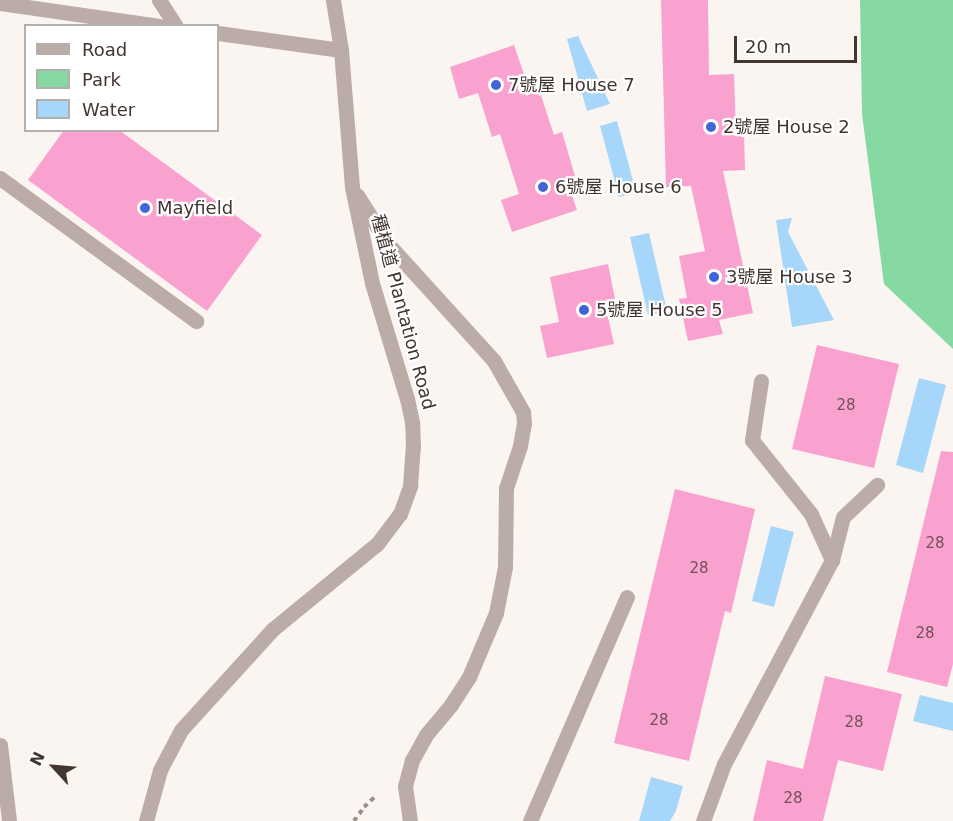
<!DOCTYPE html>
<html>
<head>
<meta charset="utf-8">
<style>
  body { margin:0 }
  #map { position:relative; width:953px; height:821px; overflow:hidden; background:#fbf5f2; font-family:"DejaVu Sans","Noto Sans TC",sans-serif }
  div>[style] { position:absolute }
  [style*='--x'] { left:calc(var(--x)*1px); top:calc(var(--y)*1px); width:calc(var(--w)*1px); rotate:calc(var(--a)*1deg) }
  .green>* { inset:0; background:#87d9a3 }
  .water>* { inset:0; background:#a6d6f9 }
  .building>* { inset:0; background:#faa2cf }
  .path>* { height:4px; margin-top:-2px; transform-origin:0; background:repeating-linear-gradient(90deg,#998f8b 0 4.5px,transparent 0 9px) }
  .lane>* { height:15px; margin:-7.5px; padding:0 7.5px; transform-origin:7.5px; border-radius:7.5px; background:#bbaca8 }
  .street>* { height:15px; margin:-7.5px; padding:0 7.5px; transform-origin:7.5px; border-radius:7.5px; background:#bbaca8 }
  .dots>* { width:16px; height:16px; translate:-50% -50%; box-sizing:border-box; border:3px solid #fff; border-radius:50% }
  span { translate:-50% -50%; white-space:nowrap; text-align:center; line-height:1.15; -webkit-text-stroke:4.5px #fff; paint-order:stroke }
  .number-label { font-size:15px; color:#715158 }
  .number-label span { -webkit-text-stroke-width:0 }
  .poi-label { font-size:18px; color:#433631 }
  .left { translate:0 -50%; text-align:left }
  .street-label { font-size:18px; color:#433631 }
  .legend { position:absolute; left:24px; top:24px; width:195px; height:108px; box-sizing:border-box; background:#fff; border:2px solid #b4afad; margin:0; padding:8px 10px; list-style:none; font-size:18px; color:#433631 }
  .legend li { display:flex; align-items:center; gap:12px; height:30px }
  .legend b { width:30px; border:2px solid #b4afad }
  .north { position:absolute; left:24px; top:737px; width:60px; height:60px; -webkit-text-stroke:4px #fff; paint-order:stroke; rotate:296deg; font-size:16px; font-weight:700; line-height:24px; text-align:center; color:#433631 }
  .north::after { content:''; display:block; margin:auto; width:21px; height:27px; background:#433631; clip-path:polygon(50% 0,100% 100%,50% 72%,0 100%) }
  .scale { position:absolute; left:734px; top:36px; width:123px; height:27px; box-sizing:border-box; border:3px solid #433631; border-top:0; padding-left:8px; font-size:18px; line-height:21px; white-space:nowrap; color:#433631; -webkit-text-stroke:4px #fff; paint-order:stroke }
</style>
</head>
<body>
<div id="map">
  <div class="green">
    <i style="clip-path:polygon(860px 0,953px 0,953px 349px,884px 284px,862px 114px)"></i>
  </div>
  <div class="water">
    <i style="clip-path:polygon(578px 36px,610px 104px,587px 111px,567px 39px)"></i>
    <i style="clip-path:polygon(617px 121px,636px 192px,619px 197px,600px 126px)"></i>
    <i style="clip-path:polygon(792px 218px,788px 232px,834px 320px,792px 327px,776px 220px)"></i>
    <i style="clip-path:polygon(649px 233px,667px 311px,648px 315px,630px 237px)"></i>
    <i style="clip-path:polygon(919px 378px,946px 385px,923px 473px,896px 465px)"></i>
    <i style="clip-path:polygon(771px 526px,794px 532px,774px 607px,752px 601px)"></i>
    <i style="clip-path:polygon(920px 695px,953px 703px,953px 731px,913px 721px)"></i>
    <i style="clip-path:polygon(651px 777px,683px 786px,676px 811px,670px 821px,639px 821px)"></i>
  </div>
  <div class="building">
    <i style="clip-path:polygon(661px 0,708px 0,709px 75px,734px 74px,736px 132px,744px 132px,745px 170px,723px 171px,753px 313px,719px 320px,723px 334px,688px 341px,679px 299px,687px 298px,679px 256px,705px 251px,691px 186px,666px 187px)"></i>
    <i style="clip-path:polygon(514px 45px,525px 77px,534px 74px,554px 135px,562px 132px,575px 176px,566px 179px,577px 210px,512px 232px,501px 200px,519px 194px,500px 134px,492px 137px,478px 93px,459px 99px,450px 67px)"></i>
    <i style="clip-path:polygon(64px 130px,119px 130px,262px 235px,207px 311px,28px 180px)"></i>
    <i style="clip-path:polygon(608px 264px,617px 309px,607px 312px,614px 344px,547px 358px,540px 326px,559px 322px,550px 277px)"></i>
    <i style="clip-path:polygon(817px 345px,899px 364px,874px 468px,792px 449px)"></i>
    <i style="clip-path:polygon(941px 451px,953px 452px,953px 664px,947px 687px,887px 672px)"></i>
    <i style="clip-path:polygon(675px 489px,755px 509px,731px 613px,725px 611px,689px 761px,614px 743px)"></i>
    <i style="clip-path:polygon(825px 676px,902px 694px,883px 771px,838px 760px,823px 821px,753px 821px,767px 760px,803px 769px)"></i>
  </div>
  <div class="path">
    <i style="--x:354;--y:821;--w:17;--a:-54"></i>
    <i style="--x:364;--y:807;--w:16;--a:-43"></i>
  </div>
  <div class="lane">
    <i style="--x:159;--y:0;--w:31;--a:57"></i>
    <i style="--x:0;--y:3;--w:161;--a:8.2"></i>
    <i style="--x:218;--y:33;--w:124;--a:7.9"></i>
    <i style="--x:0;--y:178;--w:243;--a:36.1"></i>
    <i style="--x:761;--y:381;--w:60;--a:98.7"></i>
    <i style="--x:752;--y:440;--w:95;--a:51.4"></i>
    <i style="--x:811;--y:514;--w:51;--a:65.5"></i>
    <i style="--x:0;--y:745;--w:77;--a:83.2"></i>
    <i style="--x:530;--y:821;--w:244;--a:-66.6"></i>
    <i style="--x:703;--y:821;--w:61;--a:-69.8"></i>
    <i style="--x:724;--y:764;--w:231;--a:-62.1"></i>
    <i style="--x:832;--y:560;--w:44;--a:-75.7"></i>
    <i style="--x:843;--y:517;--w:47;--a:-43.3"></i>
  </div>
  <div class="street">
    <i style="--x:357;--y:195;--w:58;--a:57.7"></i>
    <i style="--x:388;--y:244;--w:158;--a:47.8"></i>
    <i style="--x:494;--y:361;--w:59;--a:60.4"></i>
    <i style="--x:523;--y:412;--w:11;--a:85"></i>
    <i style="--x:524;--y:423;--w:23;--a:100"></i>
    <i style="--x:520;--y:446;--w:44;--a:108.4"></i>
    <i style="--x:506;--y:488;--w:79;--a:90.7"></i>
    <i style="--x:505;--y:567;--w:47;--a:101.1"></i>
    <i style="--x:496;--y:613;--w:69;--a:112.9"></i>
    <i style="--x:469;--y:677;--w:33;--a:123"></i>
    <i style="--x:451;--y:705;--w:39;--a:130"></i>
    <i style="--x:426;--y:735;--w:29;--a:119"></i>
    <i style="--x:412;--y:760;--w:27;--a:105"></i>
    <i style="--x:405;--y:786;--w:35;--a:82"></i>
    <i style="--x:146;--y:821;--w:53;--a:-74.6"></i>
    <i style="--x:160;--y:770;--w:45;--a:-62.3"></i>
    <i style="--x:181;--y:730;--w:137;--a:-47.7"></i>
    <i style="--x:273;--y:629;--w:134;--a:-39.3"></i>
    <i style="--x:377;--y:544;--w:38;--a:-53"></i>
    <i style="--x:400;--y:514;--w:30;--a:-70"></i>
    <i style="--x:410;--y:486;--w:39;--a:-86"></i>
    <i style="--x:413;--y:447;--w:25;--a:-92"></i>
    <i style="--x:412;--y:422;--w:24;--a:-102"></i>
    <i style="--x:407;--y:399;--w:121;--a:-106.8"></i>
    <i style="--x:372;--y:283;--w:98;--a:-101.8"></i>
    <i style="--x:352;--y:187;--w:137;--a:-94.6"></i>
    <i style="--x:341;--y:50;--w:51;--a:-99.1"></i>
  </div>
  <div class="dots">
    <i style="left:496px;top:85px;background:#4165d7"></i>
    <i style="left:711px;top:127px;background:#4165d7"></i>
    <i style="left:543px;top:187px;background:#4165d7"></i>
    <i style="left:145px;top:208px;background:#4165d7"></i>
    <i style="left:714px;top:277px;background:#4165d7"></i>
    <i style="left:584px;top:310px;background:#4165d7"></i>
  </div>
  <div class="number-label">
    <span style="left:846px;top:406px">28</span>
    <span style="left:935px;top:544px">28</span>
    <span style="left:699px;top:569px">28</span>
    <span style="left:925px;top:634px">28</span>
    <span style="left:659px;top:721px">28</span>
    <span style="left:854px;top:723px">28</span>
    <span style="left:793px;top:799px">28</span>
  </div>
  <div class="poi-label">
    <span class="left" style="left:508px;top:85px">7號屋 House 7</span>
    <span class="left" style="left:723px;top:127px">2號屋 House 2</span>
    <span class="left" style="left:555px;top:187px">6號屋 House 6</span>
    <span class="left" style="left:157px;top:208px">Mayfield</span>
    <span class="left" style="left:726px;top:277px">3號屋 House 3</span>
    <span class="left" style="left:596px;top:310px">5號屋 House 5</span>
  </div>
  <div class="street-label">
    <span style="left:403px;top:312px;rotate:75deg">種植道 Plantation Road</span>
  </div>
  <ul class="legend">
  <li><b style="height:8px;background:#bbaca8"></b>Road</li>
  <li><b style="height:16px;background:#87d9a3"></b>Park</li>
  <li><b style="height:16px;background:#a6d6f9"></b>Water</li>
  </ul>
  <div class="north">N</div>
  <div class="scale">20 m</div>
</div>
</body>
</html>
